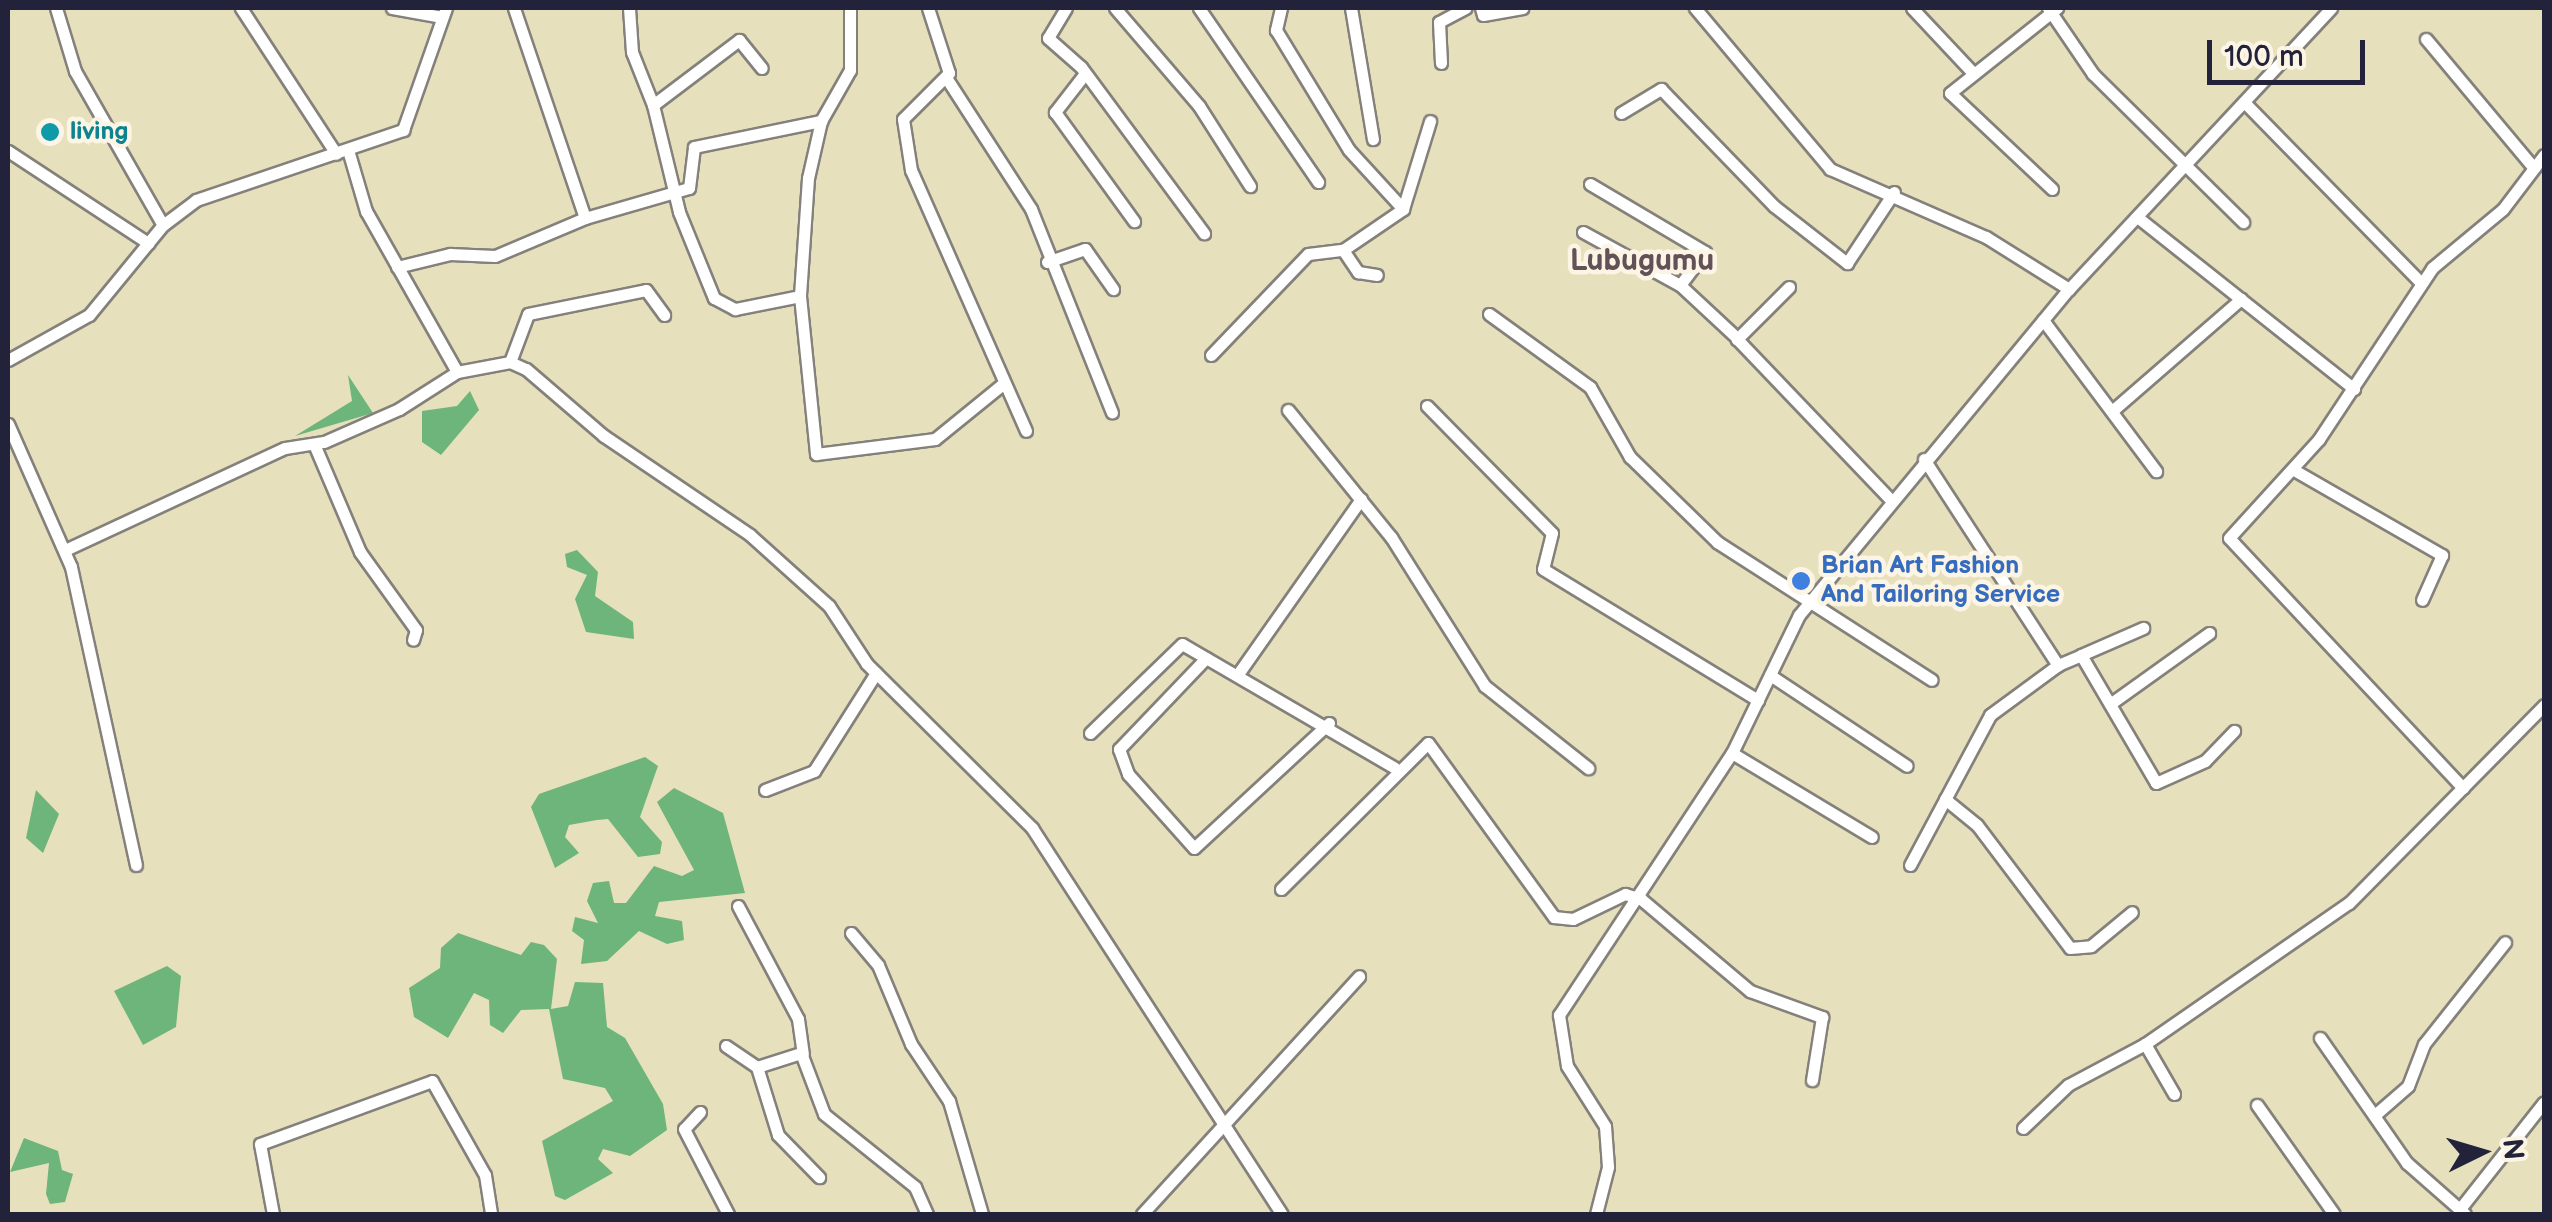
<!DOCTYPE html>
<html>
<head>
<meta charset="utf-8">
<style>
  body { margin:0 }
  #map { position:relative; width:2552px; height:1222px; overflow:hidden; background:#e7e0bc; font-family:"Balsamiq Sans",sans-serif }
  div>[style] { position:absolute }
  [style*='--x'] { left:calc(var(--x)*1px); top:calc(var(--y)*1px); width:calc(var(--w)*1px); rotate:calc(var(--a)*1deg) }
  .forest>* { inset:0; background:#6db57a }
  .roads { filter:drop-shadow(2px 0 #84817c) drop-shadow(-2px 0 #84817c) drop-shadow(0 2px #84817c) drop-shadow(0 -2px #84817c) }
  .minor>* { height:11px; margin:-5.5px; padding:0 5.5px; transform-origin:5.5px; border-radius:5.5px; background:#fff }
  .dots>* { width:28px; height:28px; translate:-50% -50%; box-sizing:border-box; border:5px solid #fcf5e5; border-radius:50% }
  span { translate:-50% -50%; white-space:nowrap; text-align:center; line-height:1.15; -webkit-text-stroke:9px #fcf5e5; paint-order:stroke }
  .culture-label { font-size:25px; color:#0d838f; font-weight:700 }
  .left { translate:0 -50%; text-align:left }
  .shop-label { font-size:25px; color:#366cbe; font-weight:700 }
  .quarter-label { font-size:30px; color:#625157; font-weight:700 }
  .frame { position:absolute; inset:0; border:10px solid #22223b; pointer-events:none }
  .north { position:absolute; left:2432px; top:1102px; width:100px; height:100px; -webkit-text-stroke:8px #fcf5e5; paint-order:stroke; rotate:85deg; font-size:28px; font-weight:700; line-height:40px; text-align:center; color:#22223b }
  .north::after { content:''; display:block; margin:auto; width:35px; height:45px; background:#22223b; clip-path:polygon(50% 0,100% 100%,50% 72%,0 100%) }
  .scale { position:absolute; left:2207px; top:40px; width:158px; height:45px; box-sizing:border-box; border:5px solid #22223b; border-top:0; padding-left:12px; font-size:30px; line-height:35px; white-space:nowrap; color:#22223b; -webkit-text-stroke:8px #fcf5e5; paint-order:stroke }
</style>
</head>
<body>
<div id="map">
  <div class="forest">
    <i style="clip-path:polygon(348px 375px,373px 413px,295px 436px,352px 401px)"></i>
    <i style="clip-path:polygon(470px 391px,479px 410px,441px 455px,422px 442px,422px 411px,457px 406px)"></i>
    <i style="clip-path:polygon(577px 550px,598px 572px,595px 596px,633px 622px,634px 639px,586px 632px,575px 599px,587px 575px,567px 567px,565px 554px)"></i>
    <i style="clip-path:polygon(645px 757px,658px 766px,640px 817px,662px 842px,660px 854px,638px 857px,608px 819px,597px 820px,569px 825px,565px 837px,579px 853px,555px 868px,531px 807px,539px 794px)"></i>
    <i style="clip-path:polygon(674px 788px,723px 813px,745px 893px,659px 902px,655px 916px,682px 921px,684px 940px,667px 944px,639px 931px,607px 961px,581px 964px,584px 940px,572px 931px,575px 917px,598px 923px,587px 901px,593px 883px,609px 881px,614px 903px,626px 903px,654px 866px,682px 876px,694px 870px,657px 802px)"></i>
    <i style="clip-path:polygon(36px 790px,59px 814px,43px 853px,26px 838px)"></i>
    <i style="clip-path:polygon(458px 933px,521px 955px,531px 942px,544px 945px,557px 959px,551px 1009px,568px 1006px,575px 982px,603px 983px,607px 1027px,625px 1038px,663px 1104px,667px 1130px,630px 1156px,603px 1149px,598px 1159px,613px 1173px,565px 1200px,555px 1196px,542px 1141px,613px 1101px,605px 1088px,563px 1079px,549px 1009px,521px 1010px,503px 1033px,490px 1025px,489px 1000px,474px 993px,448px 1038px,414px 1017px,409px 988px,440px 968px,441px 948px)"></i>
    <i style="clip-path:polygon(167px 966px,181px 976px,176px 1027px,143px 1045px,114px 991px)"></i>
    <i style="clip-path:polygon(24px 1138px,58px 1151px,62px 1170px,73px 1174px,65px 1202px,50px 1204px,46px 1194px,49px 1163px,10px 1172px)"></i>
  </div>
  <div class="roads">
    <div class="minor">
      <i style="--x:56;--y:8;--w:66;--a:73.2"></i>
      <i style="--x:75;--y:71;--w:177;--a:60.3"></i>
      <i style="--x:241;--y:8;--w:174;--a:56.9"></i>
      <i style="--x:392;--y:8;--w:51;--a:10.2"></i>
      <i style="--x:629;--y:8;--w:44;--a:86.1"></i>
      <i style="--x:632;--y:52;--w:57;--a:68.4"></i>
      <i style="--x:653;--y:105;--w:108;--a:-37.1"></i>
      <i style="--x:739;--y:40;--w:36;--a:51"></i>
      <i style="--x:850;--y:8;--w:62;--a:90"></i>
      <i style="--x:850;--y:70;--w:59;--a:119.6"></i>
      <i style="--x:821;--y:121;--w:58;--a:102.8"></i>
      <i style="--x:808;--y:178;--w:118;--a:93.9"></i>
      <i style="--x:800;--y:296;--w:159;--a:84.2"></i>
      <i style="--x:816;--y:454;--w:120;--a:-7.2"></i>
      <i style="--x:935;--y:439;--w:89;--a:-39.1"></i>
      <i style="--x:928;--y:8;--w:68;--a:72.1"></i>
      <i style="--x:949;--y:73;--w:65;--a:135"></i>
      <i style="--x:903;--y:119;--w:52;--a:81.1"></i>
      <i style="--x:911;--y:170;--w:285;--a:66.2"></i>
      <i style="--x:1066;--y:8;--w:35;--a:121"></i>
      <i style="--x:1048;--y:38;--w:44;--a:41.3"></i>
      <i style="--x:1081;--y:67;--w:207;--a:53.5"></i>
      <i style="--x:1115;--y:8;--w:129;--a:49.4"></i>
      <i style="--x:1199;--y:106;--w:95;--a:57.5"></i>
      <i style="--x:1199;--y:8;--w:211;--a:55.6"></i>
      <i style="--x:1281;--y:8;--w:23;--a:103"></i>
      <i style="--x:1276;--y:30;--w:140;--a:58.7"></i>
      <i style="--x:1349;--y:150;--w:80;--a:47.5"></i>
      <i style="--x:1351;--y:8;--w:133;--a:80.5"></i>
      <i style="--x:1481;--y:8;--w:7;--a:74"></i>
      <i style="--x:1483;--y:15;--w:40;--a:-10"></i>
      <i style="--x:1695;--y:8;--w:210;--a:50"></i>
      <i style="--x:1830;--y:169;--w:170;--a:23.6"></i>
      <i style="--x:1986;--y:237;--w:98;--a:32.1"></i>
      <i style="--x:1912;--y:8;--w:89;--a:46.8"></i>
      <i style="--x:2048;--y:8;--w:80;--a:55.7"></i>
      <i style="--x:2093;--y:74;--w:211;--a:44.6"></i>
      <i style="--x:2426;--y:39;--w:168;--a:50.1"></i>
      <i style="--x:1441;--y:63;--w:41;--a:-92.8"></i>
      <i style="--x:1439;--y:22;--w:30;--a:-28"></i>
      <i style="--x:1083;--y:76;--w:46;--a:127.9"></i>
      <i style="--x:1055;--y:112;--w:135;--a:54.1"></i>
      <i style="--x:947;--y:79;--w:155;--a:57.1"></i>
      <i style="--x:1031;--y:209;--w:219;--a:68.3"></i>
      <i style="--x:2244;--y:102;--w:252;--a:45.6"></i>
      <i style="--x:653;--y:105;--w:110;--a:76.3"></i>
      <i style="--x:679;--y:212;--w:93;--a:67.9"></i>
      <i style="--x:714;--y:298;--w:24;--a:28"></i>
      <i style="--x:735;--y:309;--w:66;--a:-11.3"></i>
      <i style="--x:1621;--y:113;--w:47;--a:-31"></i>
      <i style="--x:1661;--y:89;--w:163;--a:46"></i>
      <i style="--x:1774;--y:206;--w:93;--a:38"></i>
      <i style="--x:1847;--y:263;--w:85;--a:-56.5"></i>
      <i style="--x:348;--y:150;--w:64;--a:73.6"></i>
      <i style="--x:366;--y:211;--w:185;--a:60.5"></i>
      <i style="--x:457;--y:372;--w:54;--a:-10.7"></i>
      <i style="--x:510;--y:362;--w:17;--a:24"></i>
      <i style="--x:526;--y:369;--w:103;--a:40.7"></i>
      <i style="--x:604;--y:436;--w:176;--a:34.1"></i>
      <i style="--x:750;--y:535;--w:106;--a:41.9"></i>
      <i style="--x:829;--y:606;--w:69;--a:56.8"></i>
      <i style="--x:867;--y:664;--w:233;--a:44.8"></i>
      <i style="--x:1032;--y:828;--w:460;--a:57.1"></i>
      <i style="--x:8;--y:151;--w:168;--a:33.3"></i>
      <i style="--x:1590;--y:184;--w:134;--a:30.6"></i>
      <i style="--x:1705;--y:252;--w:41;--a:127.1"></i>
      <i style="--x:2052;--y:189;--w:140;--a:-136.7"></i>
      <i style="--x:1950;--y:93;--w:137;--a:-38.5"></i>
      <i style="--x:585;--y:218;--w:108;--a:-16.1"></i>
      <i style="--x:689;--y:188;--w:41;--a:-83"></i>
      <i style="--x:694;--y:147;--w:130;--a:-11.6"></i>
      <i style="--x:2141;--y:220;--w:272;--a:38.4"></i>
      <i style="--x:1583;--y:232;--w:111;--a:28.7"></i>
      <i style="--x:1680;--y:285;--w:76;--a:42.9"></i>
      <i style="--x:1343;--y:250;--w:27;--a:56"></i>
      <i style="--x:1358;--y:272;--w:19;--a:9"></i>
      <i style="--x:1047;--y:262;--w:40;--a:-18.9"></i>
      <i style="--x:1085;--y:249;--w:49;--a:55"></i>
      <i style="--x:397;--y:267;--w:55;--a:-13.8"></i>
      <i style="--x:450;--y:254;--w:45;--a:2.5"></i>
      <i style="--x:495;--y:256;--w:98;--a:-22.9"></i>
      <i style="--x:585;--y:218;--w:222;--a:-108.7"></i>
      <i style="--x:1789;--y:287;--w:74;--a:135"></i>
      <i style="--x:1737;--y:339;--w:221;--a:46.3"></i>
      <i style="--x:1489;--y:314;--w:125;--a:35.9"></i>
      <i style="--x:1590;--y:387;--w:81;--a:60.3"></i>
      <i style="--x:1630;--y:457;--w:122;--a:44.3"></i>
      <i style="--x:1717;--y:542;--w:255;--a:32.7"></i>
      <i style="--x:2043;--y:320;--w:189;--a:53.2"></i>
      <i style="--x:1211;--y:355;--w:140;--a:-46.2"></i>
      <i style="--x:1308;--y:254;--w:35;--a:-7"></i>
      <i style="--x:1343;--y:250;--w:73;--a:-34.3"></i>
      <i style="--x:1403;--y:209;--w:92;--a:-72.9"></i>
      <i style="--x:8;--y:360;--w:93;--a:-29.1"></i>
      <i style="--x:89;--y:315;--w:117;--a:-50.6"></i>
      <i style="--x:163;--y:225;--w:41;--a:-37.1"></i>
      <i style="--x:196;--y:200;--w:219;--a:-18.7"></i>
      <i style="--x:403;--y:130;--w:129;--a:-70.6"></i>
      <i style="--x:510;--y:362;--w:51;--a:-69.4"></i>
      <i style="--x:528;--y:314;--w:120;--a:-11.5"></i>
      <i style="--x:646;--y:290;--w:31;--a:54"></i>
      <i style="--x:1427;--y:406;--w:178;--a:45.5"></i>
      <i style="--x:1552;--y:533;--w:37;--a:104"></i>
      <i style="--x:1543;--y:569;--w:252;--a:31.4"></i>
      <i style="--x:1288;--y:410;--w:164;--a:51"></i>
      <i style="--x:1391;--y:537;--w:176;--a:57.8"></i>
      <i style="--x:1485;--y:686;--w:132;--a:38.5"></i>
      <i style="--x:2112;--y:411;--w:171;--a:-41"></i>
      <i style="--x:8;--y:424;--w:156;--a:66.2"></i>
      <i style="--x:71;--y:567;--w:305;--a:77.7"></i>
      <i style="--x:314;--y:444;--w:117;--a:66.9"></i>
      <i style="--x:360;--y:552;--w:96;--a:54.3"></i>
      <i style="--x:416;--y:630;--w:10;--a:107"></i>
      <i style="--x:1924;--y:459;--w:246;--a:57"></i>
      <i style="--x:2294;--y:470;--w:171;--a:29.9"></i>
      <i style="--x:2442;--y:555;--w:49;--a:114"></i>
      <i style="--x:65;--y:550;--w:242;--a:-24.9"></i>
      <i style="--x:285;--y:448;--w:39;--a:-9"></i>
      <i style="--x:324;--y:442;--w:82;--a:-23.7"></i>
      <i style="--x:399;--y:409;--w:69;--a:-32.5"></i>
      <i style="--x:2081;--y:655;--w:68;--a:-23.5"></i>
      <i style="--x:1206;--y:658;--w:126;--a:133.7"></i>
      <i style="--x:1119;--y:749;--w:27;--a:70"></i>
      <i style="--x:1128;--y:774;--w:99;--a:48.3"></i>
      <i style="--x:1194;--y:848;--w:184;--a:-42.8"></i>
      <i style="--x:1238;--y:674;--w:214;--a:-54.9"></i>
      <i style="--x:1770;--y:675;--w:164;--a:33.6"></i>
      <i style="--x:2110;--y:704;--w:122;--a:-35.6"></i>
      <i style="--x:1090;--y:733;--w:128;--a:-44.1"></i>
      <i style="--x:1182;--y:644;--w:246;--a:30.2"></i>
      <i style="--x:1732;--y:753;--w:163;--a:31"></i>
      <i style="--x:2463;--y:788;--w:342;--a:-133.1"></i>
      <i style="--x:2229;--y:538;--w:134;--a:-47.7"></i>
      <i style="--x:2319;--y:439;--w:205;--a:-56.5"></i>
      <i style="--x:2432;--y:268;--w:92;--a:-39.7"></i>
      <i style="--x:2503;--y:209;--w:68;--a:-52.8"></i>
      <i style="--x:765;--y:790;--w:53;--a:-21.2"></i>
      <i style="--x:814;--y:771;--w:116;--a:-57.7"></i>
      <i style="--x:1945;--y:799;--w:41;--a:39.1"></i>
      <i style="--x:1977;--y:825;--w:154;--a:52.9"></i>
      <i style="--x:2070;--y:948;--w:21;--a:-5"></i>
      <i style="--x:2091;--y:946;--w:53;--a:-39.7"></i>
      <i style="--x:1910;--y:865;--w:170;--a:-61.9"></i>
      <i style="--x:1990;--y:715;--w:84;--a:-36.3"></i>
      <i style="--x:2058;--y:665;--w:25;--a:-23"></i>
      <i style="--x:2081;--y:655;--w:148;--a:59.6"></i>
      <i style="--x:2156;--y:783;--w:54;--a:-24.2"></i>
      <i style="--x:2205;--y:761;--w:42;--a:-46"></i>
      <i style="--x:1281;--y:889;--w:207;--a:-44.8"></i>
      <i style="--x:1428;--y:743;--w:215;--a:54.1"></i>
      <i style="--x:1554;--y:917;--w:19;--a:6"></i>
      <i style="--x:1573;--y:919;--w:58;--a:-25.7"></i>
      <i style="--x:1625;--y:894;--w:17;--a:17"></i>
      <i style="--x:1641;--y:899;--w:143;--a:40.2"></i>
      <i style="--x:1750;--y:991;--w:77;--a:19.9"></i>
      <i style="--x:1822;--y:1017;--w:64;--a:99"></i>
      <i style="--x:738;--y:906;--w:128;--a:62"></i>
      <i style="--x:798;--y:1019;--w:35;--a:82"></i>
      <i style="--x:851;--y:933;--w:42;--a:49.8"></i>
      <i style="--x:878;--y:965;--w:86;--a:67.3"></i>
      <i style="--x:911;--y:1044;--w:69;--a:56.3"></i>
      <i style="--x:949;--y:1101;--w:118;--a:73.7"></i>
      <i style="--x:2320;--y:1038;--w:152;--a:55.2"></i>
      <i style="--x:2407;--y:1163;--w:77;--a:41.3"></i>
      <i style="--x:726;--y:1046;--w:37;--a:34"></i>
      <i style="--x:757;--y:1067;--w:46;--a:-17.7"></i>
      <i style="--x:801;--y:1053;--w:65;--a:69.3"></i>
      <i style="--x:824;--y:1114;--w:117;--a:38.7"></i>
      <i style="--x:915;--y:1187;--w:30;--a:66"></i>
      <i style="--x:757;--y:1067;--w:71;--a:72.8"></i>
      <i style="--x:778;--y:1135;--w:59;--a:45.7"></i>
      <i style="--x:2174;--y:1094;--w:58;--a:-120.1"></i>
      <i style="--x:2145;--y:1044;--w:248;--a:-34.7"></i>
      <i style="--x:2349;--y:903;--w:278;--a:-45.4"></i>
      <i style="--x:2257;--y:1105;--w:133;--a:54.8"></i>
      <i style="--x:700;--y:1112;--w:23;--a:133"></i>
      <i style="--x:684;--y:1129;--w:96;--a:62.6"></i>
      <i style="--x:2377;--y:1113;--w:41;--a:-41.1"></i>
      <i style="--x:2408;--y:1086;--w:45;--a:-69.1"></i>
      <i style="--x:2424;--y:1044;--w:130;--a:-51.5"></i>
      <i style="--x:2023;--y:1128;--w:62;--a:-43.7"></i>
      <i style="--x:2068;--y:1085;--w:87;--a:-28"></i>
      <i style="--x:2459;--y:1210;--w:137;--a:-51.8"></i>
      <i style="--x:273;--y:1214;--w:71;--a:-100.5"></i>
      <i style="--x:260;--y:1144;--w:183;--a:-20.1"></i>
      <i style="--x:432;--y:1081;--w:108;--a:60.6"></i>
      <i style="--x:485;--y:1175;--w:39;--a:81"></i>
      <i style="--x:1142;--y:1214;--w:322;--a:-47.6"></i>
      <i style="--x:1596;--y:1214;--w:49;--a:-75.7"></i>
      <i style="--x:1608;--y:1167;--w:41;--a:-94.2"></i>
      <i style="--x:1605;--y:1126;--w:71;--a:-122.3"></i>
      <i style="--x:1567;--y:1066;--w:52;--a:-98.9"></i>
      <i style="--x:1559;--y:1015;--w:314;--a:-56.6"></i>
      <i style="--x:1732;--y:753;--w:153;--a:-64.1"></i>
      <i style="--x:1799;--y:615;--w:423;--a:-50.4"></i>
      <i style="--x:2069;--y:289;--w:384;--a:-47"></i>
    </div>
  </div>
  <div class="dots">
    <i style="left:50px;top:132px;background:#0f9aa8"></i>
    <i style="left:1801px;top:581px;background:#3f7fe0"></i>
  </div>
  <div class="culture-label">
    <span class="left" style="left:70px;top:132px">living</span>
  </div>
  <div class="shop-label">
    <span class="left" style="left:1821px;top:581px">Brian Art Fashion<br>And Tailoring Service</span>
  </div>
  <div class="quarter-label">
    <span style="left:1642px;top:261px">Lubugumu</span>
  </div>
  <div class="frame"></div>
  <div class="north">N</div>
  <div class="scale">100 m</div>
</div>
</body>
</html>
